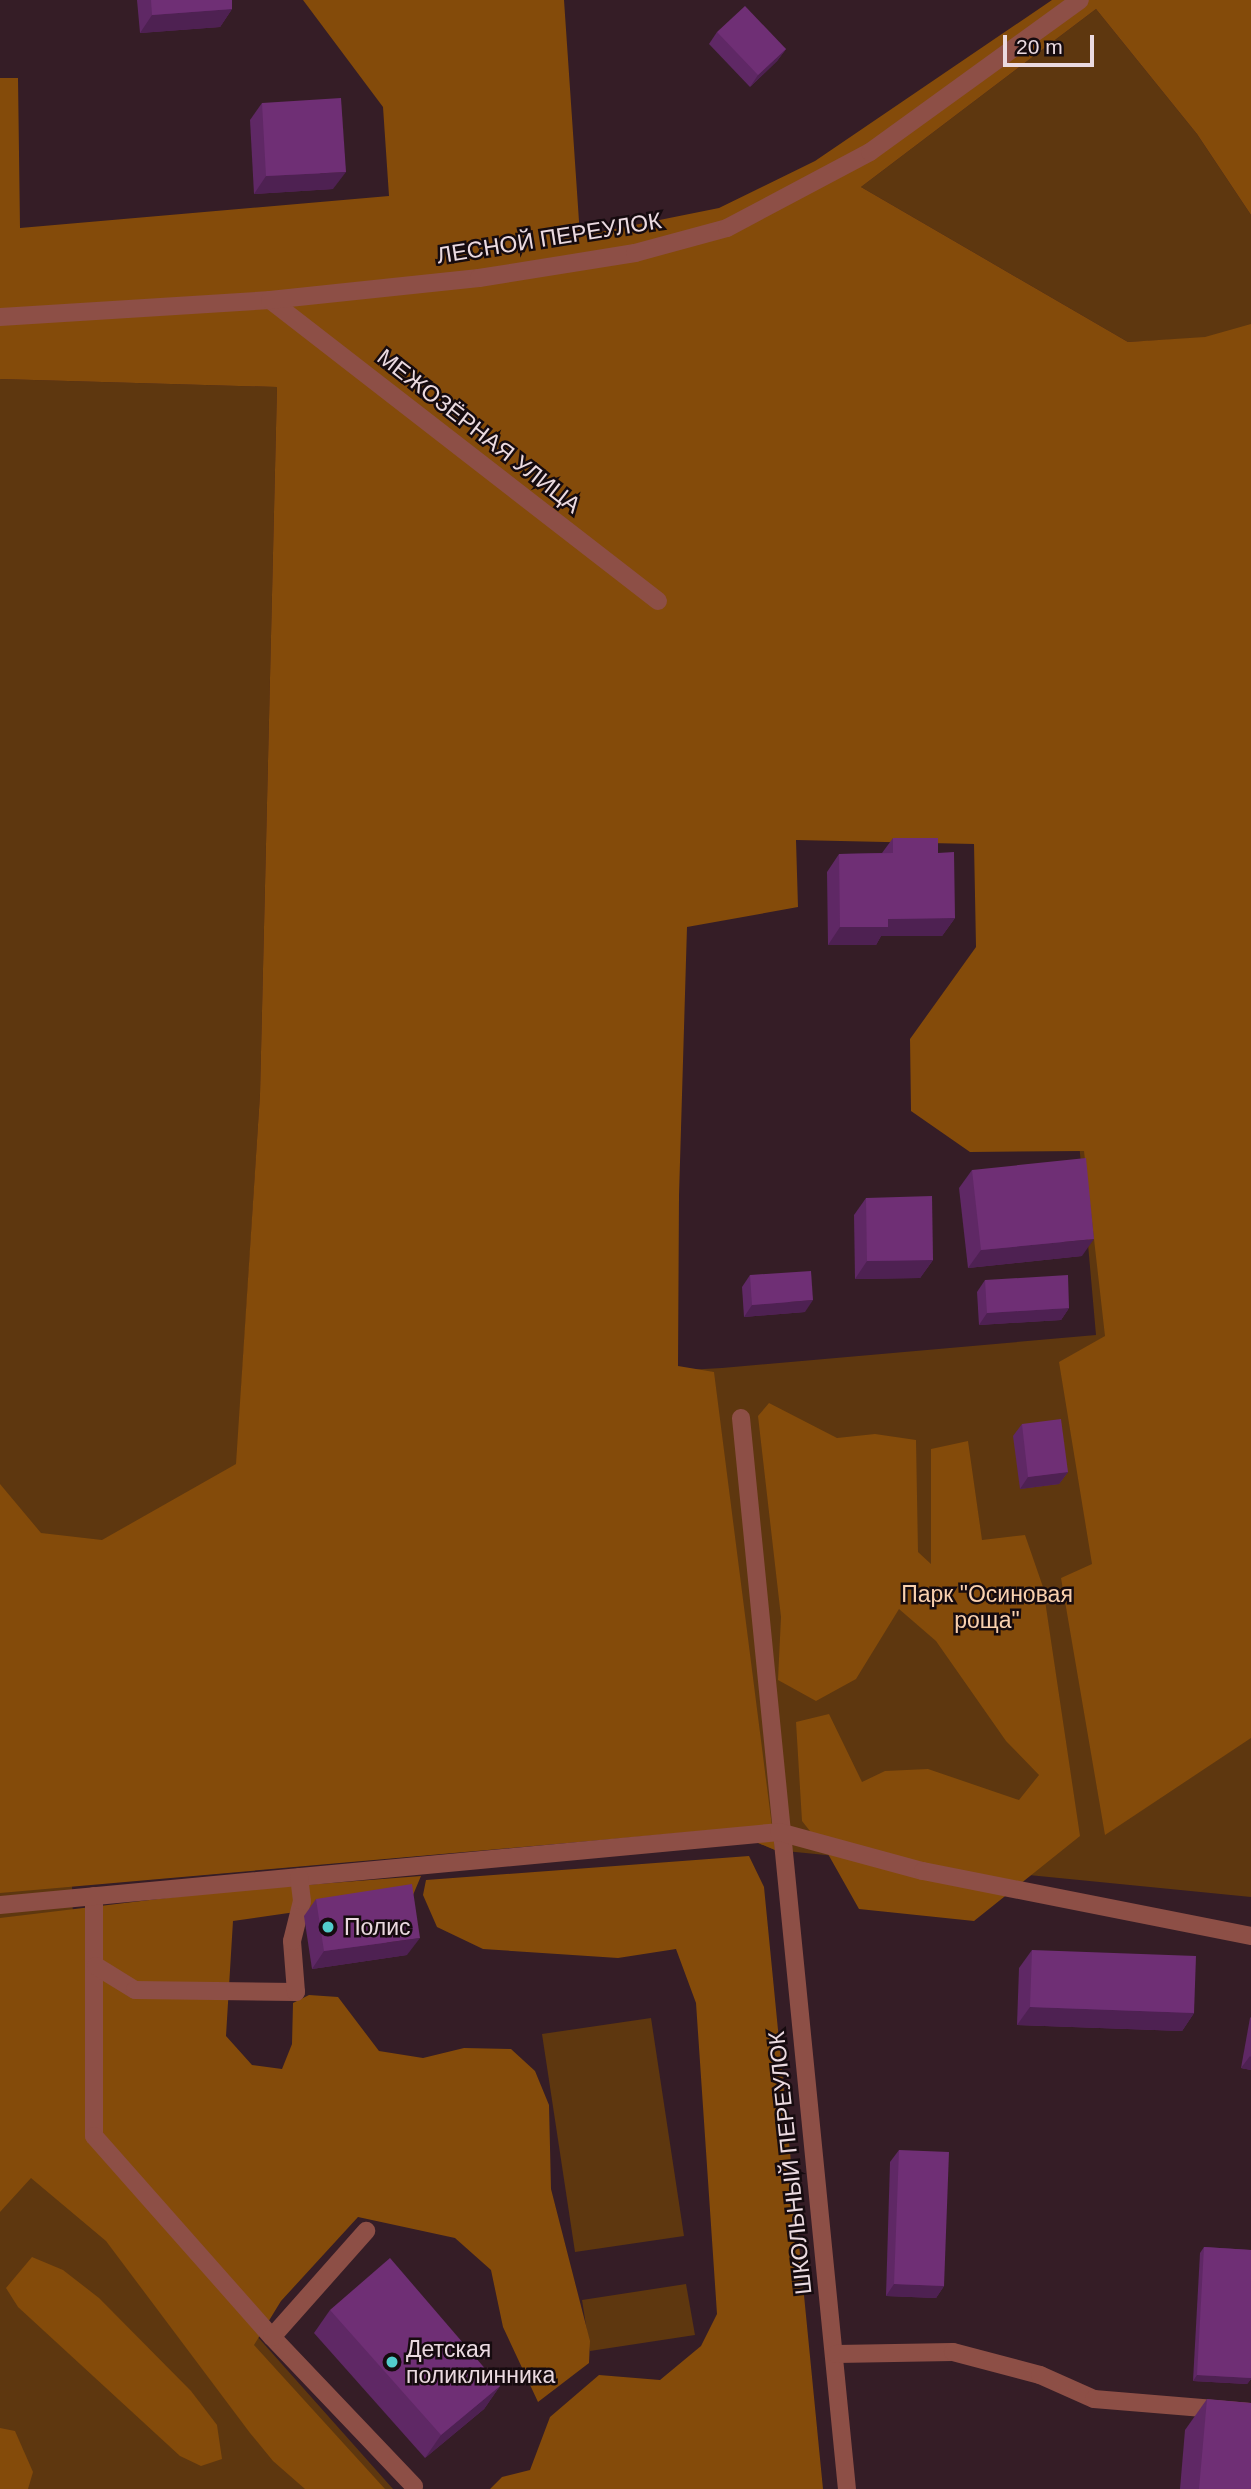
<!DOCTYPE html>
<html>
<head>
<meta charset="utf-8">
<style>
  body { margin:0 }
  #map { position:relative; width:1251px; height:2489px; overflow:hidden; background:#351d26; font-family:Arial,sans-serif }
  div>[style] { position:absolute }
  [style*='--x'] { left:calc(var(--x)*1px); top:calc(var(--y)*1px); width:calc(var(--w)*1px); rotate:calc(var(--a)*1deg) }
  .green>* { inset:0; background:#5e370f }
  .forest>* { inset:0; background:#844b0a }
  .minor>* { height:18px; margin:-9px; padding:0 9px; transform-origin:9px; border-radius:9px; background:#8d4f46 }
  .wall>* { inset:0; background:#5f2865 }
  .shaded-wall>* { inset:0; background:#4e2152 }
  .building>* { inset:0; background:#6f2f75 }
  .dots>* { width:19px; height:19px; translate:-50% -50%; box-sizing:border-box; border:4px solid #160b0f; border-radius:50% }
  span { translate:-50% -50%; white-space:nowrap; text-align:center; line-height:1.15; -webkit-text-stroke:5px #160b0f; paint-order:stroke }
  .street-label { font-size:23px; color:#ebdae0 }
  .park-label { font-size:23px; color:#f9d0ae }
  .poi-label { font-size:23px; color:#ebdae0 }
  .left { translate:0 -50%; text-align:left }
  .scale { position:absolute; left:1003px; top:35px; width:91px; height:32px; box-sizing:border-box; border:4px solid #ebdae0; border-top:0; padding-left:9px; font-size:21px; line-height:24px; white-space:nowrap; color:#ebdae0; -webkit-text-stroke:5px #160b0f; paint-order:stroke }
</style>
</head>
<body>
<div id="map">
  <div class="green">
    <i style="clip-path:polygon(1096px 9px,1197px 134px,1251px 215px,1251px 1897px,775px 1850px,725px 1829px,72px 1886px,80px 2137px,393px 2489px,0 2489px,0 379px,277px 387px,260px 1094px,241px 1395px,722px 1368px,1096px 1335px,1047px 779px,1204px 338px,1128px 342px,861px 187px)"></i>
    <i style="clip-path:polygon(651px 2018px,684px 2236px,575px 2252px,542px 2034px)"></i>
    <i style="clip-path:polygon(686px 2284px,695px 2335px,590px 2351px,582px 2300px)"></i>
  </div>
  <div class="forest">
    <i style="clip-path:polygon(303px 0,564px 0,580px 236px,719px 208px,815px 161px,1052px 0,1251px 0,1251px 215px,1197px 134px,1096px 9px,861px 187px,1128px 342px,1205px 337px,1251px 324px,1251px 1738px,1105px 1835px,1061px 1578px,1092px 1564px,1059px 1362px,1105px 1336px,1084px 1151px,970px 1152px,911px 1111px,910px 1039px,976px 947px,974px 844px,796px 840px,798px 907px,687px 927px,679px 1196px,678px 1366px,714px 1372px,775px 1850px,725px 1829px,0 1893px,0 1484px,41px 1533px,102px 1540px,236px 1464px,260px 1094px,277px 387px,0 379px,0 78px,18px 78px,20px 228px,389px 196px,383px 107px)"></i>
    <i style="clip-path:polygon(769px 1403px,837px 1438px,875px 1434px,916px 1440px,918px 1552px,931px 1564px,931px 1449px,968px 1441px,982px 1540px,1025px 1535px,1043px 1587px,1080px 1836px,974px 1921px,859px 1909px,828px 1854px,802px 1821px,796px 1722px,829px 1714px,862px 1782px,885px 1771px,928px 1769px,1019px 1800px,1039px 1775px,1006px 1741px,936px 1641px,899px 1609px,856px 1679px,816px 1701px,778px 1680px,781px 1617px,758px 1416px)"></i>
    <i style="clip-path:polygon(749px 1856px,764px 1887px,823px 2489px,490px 2489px,502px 2477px,530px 2470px,550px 2417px,599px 2375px,660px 2380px,701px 2346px,717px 2314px,696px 2003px,676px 1949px,618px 1958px,483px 1949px,437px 1927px,423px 1895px,426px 1880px)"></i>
    <i style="clip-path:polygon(421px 1876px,413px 1895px,233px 1921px,226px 2036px,252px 2065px,282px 2069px,292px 2044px,293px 2003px,309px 1995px,338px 1997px,379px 2051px,423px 2058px,464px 2048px,511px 2049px,535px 2071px,549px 2105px,551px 2189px,590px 2341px,589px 2363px,538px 2402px,503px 2327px,491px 2270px,455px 2238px,358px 2217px,281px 2301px,254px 2345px,385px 2489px,305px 2489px,273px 2461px,250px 2433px,106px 2241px,31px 2178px,0 2212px,0 1918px,216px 1892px)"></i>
    <i style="clip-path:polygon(32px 2257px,63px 2270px,99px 2298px,191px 2391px,217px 2425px,222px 2459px,201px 2466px,180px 2456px,18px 2307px,6px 2288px)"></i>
    <i style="clip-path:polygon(0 2428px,15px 2431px,33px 2472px,28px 2489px,0 2489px)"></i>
  </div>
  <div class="minor">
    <i style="--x:270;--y:300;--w:491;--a:37.8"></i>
    <i style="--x:0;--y:317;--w:271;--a:-3.6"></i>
    <i style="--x:270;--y:300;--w:210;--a:-6"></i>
    <i style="--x:479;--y:278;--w:158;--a:-9.1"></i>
    <i style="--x:635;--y:253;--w:95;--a:-15.2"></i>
    <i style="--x:727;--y:228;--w:162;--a:-28"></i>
    <i style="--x:870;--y:152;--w:259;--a:-35.9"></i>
    <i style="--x:741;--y:1418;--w:1076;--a:84.35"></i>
    <i style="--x:94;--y:1896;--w:240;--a:90"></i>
    <i style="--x:94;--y:2136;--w:268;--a:48.5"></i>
    <i style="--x:272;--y:2337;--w:206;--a:46.4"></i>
    <i style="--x:0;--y:1905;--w:782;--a:-5.35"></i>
    <i style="--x:779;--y:1832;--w:149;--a:15.2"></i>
    <i style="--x:923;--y:1871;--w:334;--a:11.2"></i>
    <i style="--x:96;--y:1966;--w:46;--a:31.6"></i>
    <i style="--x:135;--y:1990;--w:161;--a:0.7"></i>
    <i style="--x:296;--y:1992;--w:51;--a:-94.5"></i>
    <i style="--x:292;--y:1941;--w:41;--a:-76"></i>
    <i style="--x:302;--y:1901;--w:24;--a:-97"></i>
    <i style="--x:272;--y:2337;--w:142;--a:-48.4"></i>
    <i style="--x:836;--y:2354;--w:117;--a:-1"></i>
    <i style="--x:953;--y:2352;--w:90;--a:14.8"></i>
    <i style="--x:1040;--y:2375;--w:59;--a:24"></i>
    <i style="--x:1094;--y:2399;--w:158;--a:4.7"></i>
  </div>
  <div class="wall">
    <i style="clip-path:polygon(137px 0,232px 0,232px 9px,220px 27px,140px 33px)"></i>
    <i style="clip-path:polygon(717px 32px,786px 49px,777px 61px,750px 87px,709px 44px)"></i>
    <i style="clip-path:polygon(262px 103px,333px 189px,254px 194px,250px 120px)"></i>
    <i style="clip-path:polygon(893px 838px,938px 853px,955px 918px,942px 936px,881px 936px,876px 945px,828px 945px,827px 872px,839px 854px,882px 853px)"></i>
    <i style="clip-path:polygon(972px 1170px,1082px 1256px,968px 1268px,959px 1188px)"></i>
    <i style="clip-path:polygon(866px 1198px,933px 1260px,920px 1278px,855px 1279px,854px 1215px)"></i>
    <i style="clip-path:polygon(750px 1275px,805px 1312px,744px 1317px,742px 1287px)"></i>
    <i style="clip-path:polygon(985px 1280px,1069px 1308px,1061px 1320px,979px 1325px,977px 1292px)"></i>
    <i style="clip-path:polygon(1022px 1424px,1068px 1472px,1059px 1484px,1020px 1489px,1013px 1436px)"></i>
    <i style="clip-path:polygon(316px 1899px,407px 1955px,312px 1969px,304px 1916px)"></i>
    <i style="clip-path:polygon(1032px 1950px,1194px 2013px,1182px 2031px,1017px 2025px,1019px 1968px)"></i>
    <i style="clip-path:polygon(1251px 2017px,1251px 2070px,1241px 2068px,1250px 2018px)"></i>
    <i style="clip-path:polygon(899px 2150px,944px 2286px,936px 2298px,886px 2296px,890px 2162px)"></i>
    <i style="clip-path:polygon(1204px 2247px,1251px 2250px,1251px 2379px,1247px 2384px,1193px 2381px,1200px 2253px)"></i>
    <i style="clip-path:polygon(330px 2310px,500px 2386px,484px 2409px,425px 2458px,314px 2333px)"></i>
    <i style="clip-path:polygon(1207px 2399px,1251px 2489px,1180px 2489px,1185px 2430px)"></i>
  </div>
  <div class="shaded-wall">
    <i style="clip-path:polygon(232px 9px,220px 27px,140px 33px,152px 15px)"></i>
    <i style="clip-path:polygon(786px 49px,777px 61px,750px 87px,758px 75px)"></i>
    <i style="clip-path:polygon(346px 172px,333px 189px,254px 194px,266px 176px)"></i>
    <i style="clip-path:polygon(955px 918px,942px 936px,881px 936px,876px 945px,828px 945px,840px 927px,888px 919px)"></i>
    <i style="clip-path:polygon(1094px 1239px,1082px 1256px,968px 1268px,981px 1250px)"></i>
    <i style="clip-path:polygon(933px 1260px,920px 1278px,855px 1279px,867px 1261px)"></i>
    <i style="clip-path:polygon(813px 1300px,805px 1312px,744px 1317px,752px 1305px)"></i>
    <i style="clip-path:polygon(1069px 1308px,1061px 1320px,979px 1325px,987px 1313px)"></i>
    <i style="clip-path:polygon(1068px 1472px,1059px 1484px,1020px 1489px,1028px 1477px)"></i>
    <i style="clip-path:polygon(420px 1938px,407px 1955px,312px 1969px,324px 1951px)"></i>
    <i style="clip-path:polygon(1030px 2007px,1194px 2013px,1182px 2031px,1017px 2025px)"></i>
    <i style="clip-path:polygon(1250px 2056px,1251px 2057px,1251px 2070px,1241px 2068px)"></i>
    <i style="clip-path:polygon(894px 2284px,944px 2286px,936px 2298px,886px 2296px)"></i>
    <i style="clip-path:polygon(1197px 2375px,1251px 2378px,1251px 2379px,1247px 2384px,1193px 2381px)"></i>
    <i style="clip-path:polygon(500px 2386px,484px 2409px,425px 2458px,441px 2435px)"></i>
  </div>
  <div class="building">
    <i style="clip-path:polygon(151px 0,232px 0,232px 9px,152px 15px)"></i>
    <i style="clip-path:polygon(745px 6px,786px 49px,758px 75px,717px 32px)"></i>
    <i style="clip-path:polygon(341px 98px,346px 172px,266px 176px,262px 103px)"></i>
    <i style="clip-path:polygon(893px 838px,938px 838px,938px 853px,954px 852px,955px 918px,888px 919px,888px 927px,840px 927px,839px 854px,893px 853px)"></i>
    <i style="clip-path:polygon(1086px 1158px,1094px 1239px,981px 1250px,972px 1170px)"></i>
    <i style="clip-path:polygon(932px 1196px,933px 1260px,867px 1261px,866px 1198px)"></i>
    <i style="clip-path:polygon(811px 1271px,813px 1300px,752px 1305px,750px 1275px)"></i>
    <i style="clip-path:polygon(1068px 1275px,1069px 1308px,987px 1313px,985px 1280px)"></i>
    <i style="clip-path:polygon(1061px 1419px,1068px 1472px,1028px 1477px,1022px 1424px)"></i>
    <i style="clip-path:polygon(412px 1884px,420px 1938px,324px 1951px,316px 1899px)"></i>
    <i style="clip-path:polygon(1032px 1950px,1196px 1956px,1194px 2013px,1030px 2007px)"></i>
    <i style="clip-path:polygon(899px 2150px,949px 2152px,944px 2286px,894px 2284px)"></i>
    <i style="clip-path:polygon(1204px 2247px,1251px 2250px,1251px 2378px,1197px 2375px)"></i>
    <i style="clip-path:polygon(390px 2258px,500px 2386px,441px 2435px,330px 2310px)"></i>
    <i style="clip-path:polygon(1207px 2399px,1251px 2403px,1251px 2489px,1199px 2489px)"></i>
  </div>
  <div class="dots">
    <i style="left:328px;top:1927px;background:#52cdcc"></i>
    <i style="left:392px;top:2362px;background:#52cdcc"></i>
  </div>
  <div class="street-label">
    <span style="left:549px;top:238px;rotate:-9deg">ЛЕСНОЙ ПЕРЕУЛОК</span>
    <span style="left:479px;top:431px;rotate:38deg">МЕЖОЗЁРНАЯ УЛИЦА</span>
    <span style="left:790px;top:2163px;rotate:-96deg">ШКОЛЬНЫЙ ПЕРЕУЛОК</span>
  </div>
  <div class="park-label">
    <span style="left:987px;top:1607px">Парк "Осиновая<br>роща"</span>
  </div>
  <div class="poi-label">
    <span class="left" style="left:344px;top:1927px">Полис</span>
    <span class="left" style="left:406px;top:2362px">Детская<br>поликлинника</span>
  </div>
  <div class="scale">20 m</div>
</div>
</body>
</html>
